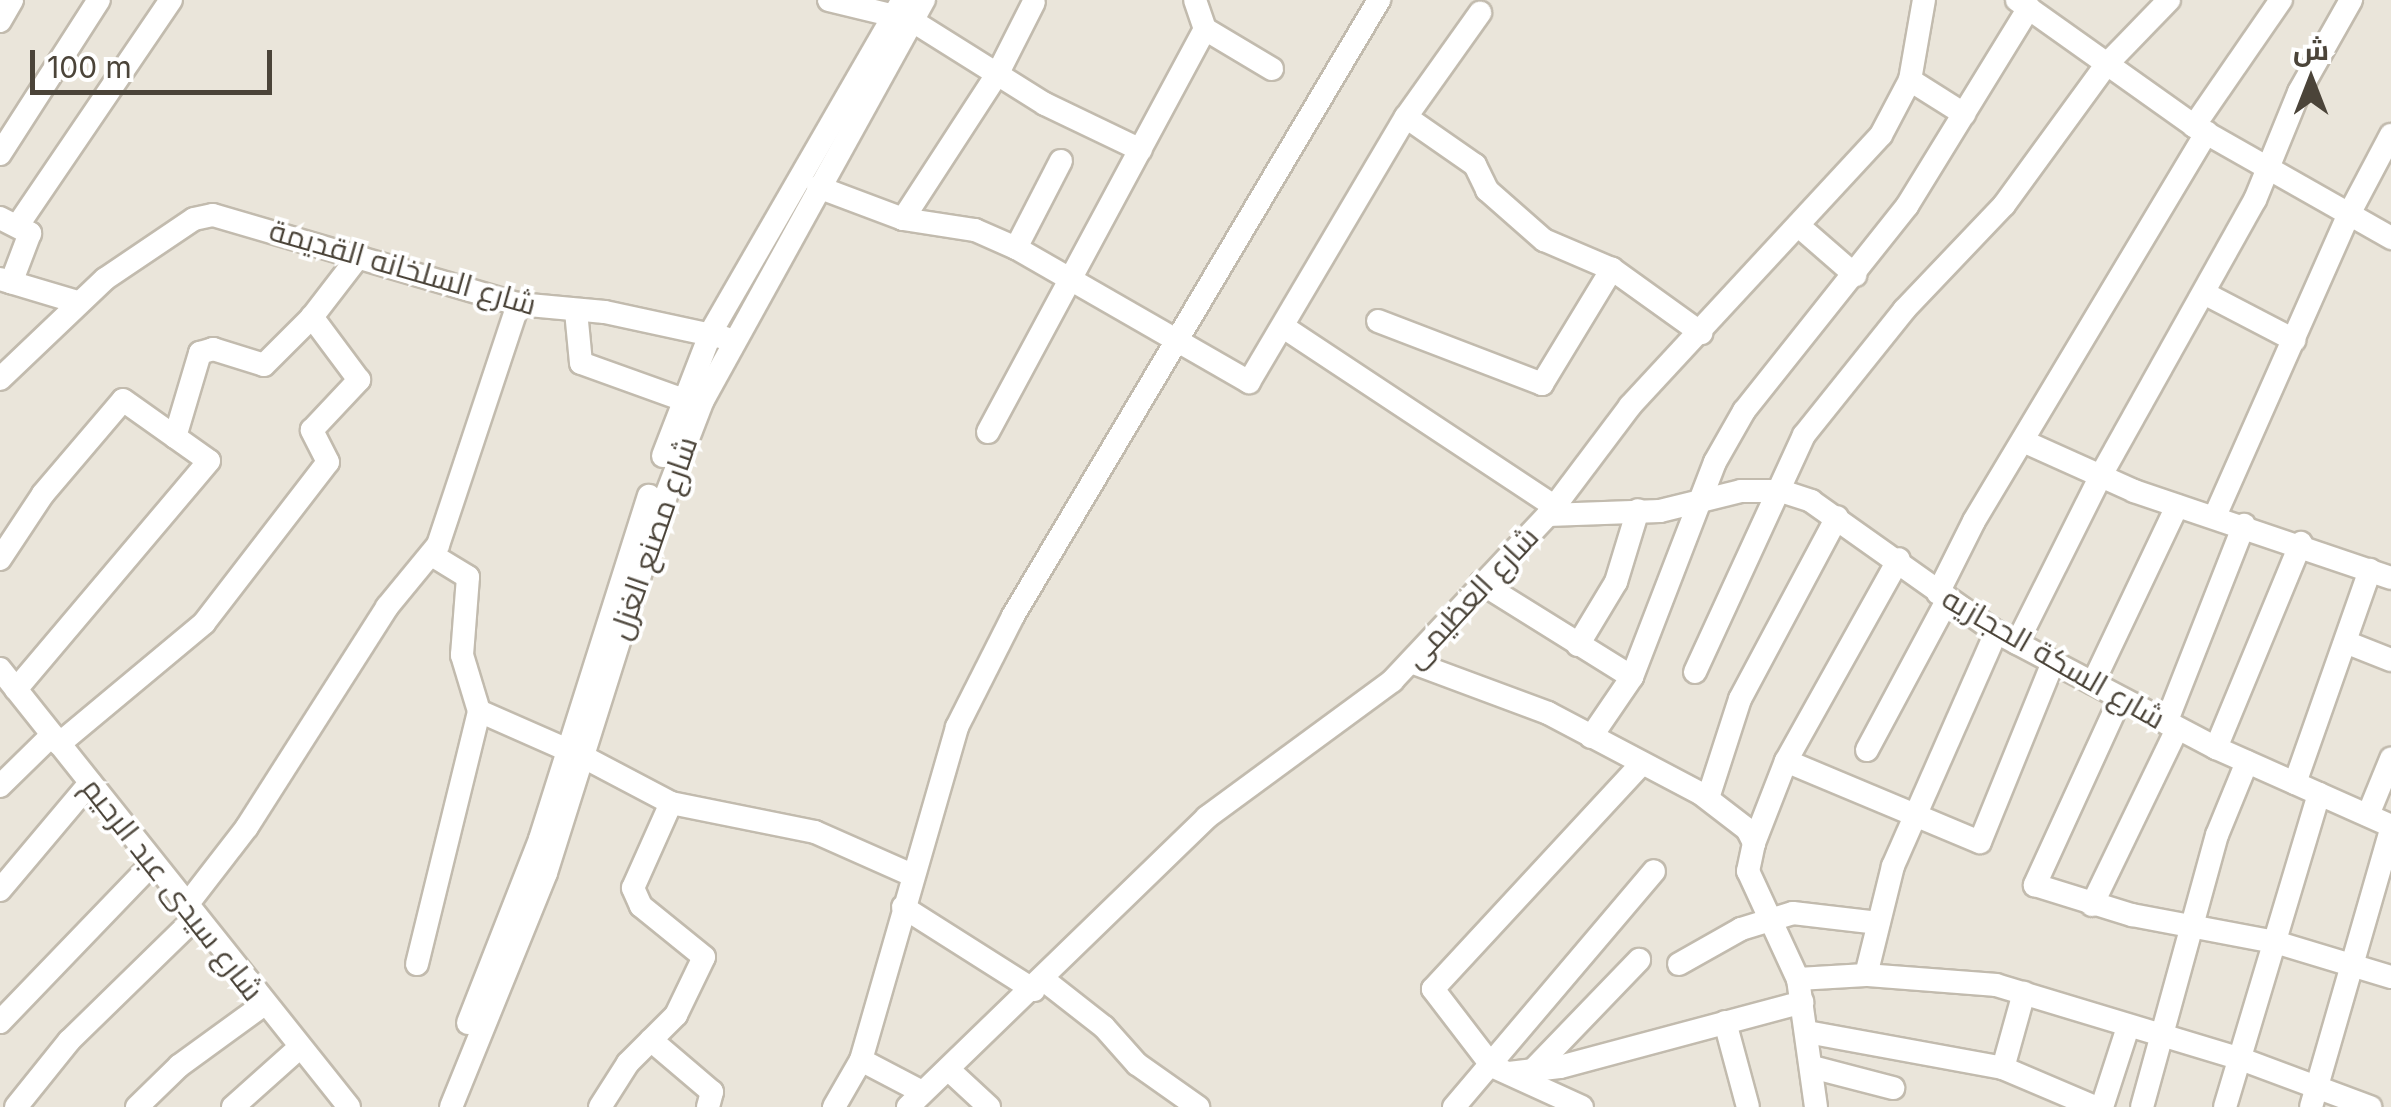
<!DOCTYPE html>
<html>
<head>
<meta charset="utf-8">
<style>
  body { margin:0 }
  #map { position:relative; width:2391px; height:1107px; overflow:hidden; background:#f6f3ec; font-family:Inter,Cairo,sans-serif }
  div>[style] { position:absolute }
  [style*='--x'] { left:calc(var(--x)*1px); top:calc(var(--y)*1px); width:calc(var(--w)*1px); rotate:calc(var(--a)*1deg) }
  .residential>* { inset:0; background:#eae5da }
  .roads { filter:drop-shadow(2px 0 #c2bbae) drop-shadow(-2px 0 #c2bbae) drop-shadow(0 2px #c2bbae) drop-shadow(0 -2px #c2bbae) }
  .minor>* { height:22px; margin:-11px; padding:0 11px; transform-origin:11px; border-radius:11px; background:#fff }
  span { translate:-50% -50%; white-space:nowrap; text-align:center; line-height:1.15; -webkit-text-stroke:8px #fff; paint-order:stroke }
  .street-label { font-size:30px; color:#4b4439 }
  .north { position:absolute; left:2261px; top:30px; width:100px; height:100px; -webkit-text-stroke:8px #fff; paint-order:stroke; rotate:0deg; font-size:28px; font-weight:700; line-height:40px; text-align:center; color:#4b4439 }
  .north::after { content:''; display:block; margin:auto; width:35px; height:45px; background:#4b4439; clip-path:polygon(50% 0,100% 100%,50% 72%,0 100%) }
  .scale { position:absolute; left:30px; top:50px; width:242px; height:45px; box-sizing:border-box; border:5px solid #4b4439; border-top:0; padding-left:12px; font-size:30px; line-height:35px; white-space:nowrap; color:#4b4439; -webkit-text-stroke:8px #fff; paint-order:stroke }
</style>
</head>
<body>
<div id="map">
  <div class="residential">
    <i style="clip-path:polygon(0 0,2391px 0,2391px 1107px,0 1107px)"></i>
  </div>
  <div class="roads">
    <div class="minor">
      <i style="--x:829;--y:0;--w:84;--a:13.7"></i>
      <i style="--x:911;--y:20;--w:158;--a:32.1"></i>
      <i style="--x:1045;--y:104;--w:106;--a:25.6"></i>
      <i style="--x:1195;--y:0;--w:31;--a:71"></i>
      <i style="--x:1205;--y:29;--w:78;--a:30.8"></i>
      <i style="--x:2017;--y:0;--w:217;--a:35.4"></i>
      <i style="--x:2194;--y:126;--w:227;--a:29.6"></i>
      <i style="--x:0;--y:21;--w:24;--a:-60"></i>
      <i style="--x:1910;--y:80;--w:64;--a:32.2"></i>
      <i style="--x:1406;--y:117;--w:84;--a:34.8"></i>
      <i style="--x:1475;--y:165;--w:28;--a:64"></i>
      <i style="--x:1487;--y:190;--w:76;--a:41.3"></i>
      <i style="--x:1544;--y:240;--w:74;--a:23.1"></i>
      <i style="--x:1612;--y:269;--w:110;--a:35.7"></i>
      <i style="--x:2194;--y:126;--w:153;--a:-55.4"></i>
      <i style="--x:0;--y:154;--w:183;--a:-57.3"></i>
      <i style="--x:818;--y:187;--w:91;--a:20.6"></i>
      <i style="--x:903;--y:219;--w:73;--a:8.7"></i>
      <i style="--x:975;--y:230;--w:45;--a:23.7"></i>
      <i style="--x:1016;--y:248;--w:269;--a:29.9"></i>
      <i style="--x:1249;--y:382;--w:308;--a:-59.4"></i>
      <i style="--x:1406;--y:117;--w:128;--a:-54.6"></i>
      <i style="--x:0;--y:218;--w:34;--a:27"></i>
      <i style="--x:30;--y:233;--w:53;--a:110.8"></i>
      <i style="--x:903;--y:219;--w:176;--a:-57"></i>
      <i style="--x:999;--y:71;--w:77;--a:-63.1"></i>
      <i style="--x:18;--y:225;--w:272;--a:-55.8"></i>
      <i style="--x:1801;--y:228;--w:72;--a:41"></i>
      <i style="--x:1016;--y:248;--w:98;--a:-62.7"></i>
      <i style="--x:0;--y:279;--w:80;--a:16.6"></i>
      <i style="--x:2204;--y:293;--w:102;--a:27.6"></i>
      <i style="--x:576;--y:311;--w:52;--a:84.5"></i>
      <i style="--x:581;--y:363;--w:109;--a:19.8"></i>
      <i style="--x:1378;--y:321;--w:176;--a:21"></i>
      <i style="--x:1542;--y:384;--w:135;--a:-58.7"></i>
      <i style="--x:1285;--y:328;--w:324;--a:33.5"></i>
      <i style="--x:0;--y:379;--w:145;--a:-43.6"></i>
      <i style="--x:105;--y:279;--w:107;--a:-34"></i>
      <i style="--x:194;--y:219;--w:19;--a:-12"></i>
      <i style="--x:213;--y:215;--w:318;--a:16.3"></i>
      <i style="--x:518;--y:304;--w:87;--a:5.3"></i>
      <i style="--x:605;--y:312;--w:123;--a:12.2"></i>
      <i style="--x:988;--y:432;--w:458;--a:-61.7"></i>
      <i style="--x:175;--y:437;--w:88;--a:-73.4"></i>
      <i style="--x:200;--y:353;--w:14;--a:-17"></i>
      <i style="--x:213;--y:349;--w:53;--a:17.4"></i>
      <i style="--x:264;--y:365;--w:68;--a:-45"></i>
      <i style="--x:312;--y:317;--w:77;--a:-52.4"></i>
      <i style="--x:2023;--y:441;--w:122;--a:24.2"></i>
      <i style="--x:2134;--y:491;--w:271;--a:18.7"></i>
      <i style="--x:663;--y:456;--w:133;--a:-68.8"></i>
      <i style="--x:711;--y:332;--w:384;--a:-60"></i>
      <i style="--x:1548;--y:515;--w:112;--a:-2"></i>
      <i style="--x:1660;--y:511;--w:83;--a:-13.9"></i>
      <i style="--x:1741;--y:491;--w:40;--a:0"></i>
      <i style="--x:1781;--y:491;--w:32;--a:18"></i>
      <i style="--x:1811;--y:501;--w:227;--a:35.3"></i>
      <i style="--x:1996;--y:632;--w:249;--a:27.8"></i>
      <i style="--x:2216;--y:748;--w:192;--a:24"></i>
      <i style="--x:2215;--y:516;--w:326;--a:-66.1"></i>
      <i style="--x:2347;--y:218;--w:94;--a:-62.1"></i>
      <i style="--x:0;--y:559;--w:78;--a:-56.5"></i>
      <i style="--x:43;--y:494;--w:123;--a:-49.6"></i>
      <i style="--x:123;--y:400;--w:105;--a:35.3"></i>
      <i style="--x:209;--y:461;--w:299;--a:130.2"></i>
      <i style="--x:1481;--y:583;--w:178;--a:31.9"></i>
      <i style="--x:1938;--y:593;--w:80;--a:-63.4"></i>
      <i style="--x:1974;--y:521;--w:453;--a:-59.1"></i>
      <i style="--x:2017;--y:643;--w:186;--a:-63.4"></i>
      <i style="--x:2100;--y:477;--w:317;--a:-60.8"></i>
      <i style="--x:2255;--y:200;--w:117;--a:-67.8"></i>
      <i style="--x:2299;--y:92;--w:106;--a:-60.5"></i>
      <i style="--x:2348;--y:643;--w:46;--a:21.6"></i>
      <i style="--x:1578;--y:645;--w:74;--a:-58.9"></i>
      <i style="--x:1616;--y:582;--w:75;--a:-73"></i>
      <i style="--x:1411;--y:662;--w:146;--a:20.4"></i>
      <i style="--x:1548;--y:713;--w:172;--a:27.8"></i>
      <i style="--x:1700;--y:793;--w:59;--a:37.5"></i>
      <i style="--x:1747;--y:829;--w:16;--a:63"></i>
      <i style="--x:1754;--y:843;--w:29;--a:102"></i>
      <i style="--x:1748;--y:871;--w:119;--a:65.2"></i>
      <i style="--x:1798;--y:979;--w:129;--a:82"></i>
      <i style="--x:0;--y:669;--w:560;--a:51.45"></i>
      <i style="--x:1695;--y:672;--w:261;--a:-65.3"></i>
      <i style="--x:1804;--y:435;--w:160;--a:-51.3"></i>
      <i style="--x:1904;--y:310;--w:145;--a:-46.4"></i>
      <i style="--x:2004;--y:205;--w:175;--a:-53.9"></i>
      <i style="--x:2107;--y:64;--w:89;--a:-45.9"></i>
      <i style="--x:2093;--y:683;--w:196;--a:-64.6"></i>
      <i style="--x:2120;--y:699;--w:205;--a:114.6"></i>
      <i style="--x:2035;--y:885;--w:102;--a:17.2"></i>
      <i style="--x:2132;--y:915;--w:146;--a:10.7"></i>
      <i style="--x:2275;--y:942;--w:121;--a:16.8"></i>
      <i style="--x:479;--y:711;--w:94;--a:23.8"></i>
      <i style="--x:2166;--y:723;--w:213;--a:-68.5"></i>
      <i style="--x:1591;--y:737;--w:73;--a:-55.7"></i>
      <i style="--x:1632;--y:677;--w:230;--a:-68.9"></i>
      <i style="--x:1715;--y:462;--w:59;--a:-60.4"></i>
      <i style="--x:1744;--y:411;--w:262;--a:-51.5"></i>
      <i style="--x:1907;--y:206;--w:233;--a:-58.4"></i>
      <i style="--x:59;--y:744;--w:189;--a:-39.8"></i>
      <i style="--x:204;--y:623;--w:203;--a:-52.4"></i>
      <i style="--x:328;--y:462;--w:36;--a:-117"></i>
      <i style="--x:312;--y:430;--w:69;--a:-46.8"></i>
      <i style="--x:359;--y:380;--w:79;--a:-126.7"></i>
      <i style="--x:2216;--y:748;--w:222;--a:-67.5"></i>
      <i style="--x:1867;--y:750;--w:169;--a:-61.8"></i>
      <i style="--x:580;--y:755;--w:103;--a:27.8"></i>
      <i style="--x:671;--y:803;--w:147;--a:11.4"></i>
      <i style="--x:815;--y:832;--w:104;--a:23.9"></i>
      <i style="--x:1786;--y:761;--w:210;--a:22.7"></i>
      <i style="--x:1980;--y:842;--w:194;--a:-67.9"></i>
      <i style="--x:2295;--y:783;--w:226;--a:-70.6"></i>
      <i style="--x:0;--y:786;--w:73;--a:-44.4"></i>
      <i style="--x:1708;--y:798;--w:104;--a:-72.1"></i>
      <i style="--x:1740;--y:699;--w:206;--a:-61.9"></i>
      <i style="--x:2368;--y:815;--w:61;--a:-67.7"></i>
      <i style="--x:1754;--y:843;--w:88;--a:-68.7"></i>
      <i style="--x:1786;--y:761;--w:231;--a:-60.8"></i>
      <i style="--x:0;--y:890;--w:140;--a:-49.9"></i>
      <i style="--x:2092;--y:905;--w:195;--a:-64.2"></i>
      <i style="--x:186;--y:906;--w:100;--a:-52.3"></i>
      <i style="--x:247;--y:827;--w:261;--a:-57.5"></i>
      <i style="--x:387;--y:607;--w:80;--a:-50.6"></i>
      <i style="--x:438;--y:545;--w:254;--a:-71.6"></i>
      <i style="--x:903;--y:907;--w:155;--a:32.4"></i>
      <i style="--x:417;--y:964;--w:260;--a:-76.2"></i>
      <i style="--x:479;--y:711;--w:59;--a:-106.9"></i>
      <i style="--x:462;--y:655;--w:78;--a:-85.6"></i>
      <i style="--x:468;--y:577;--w:42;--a:-148.6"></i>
      <i style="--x:1679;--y:964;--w:71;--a:-29.4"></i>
      <i style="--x:1741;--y:929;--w:54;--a:-17.1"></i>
      <i style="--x:1793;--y:913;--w:86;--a:6.7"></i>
      <i style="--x:1866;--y:975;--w:112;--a:-76.1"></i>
      <i style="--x:1893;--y:866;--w:256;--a:-66.2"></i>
      <i style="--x:1798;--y:979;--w:68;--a:-3.4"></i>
      <i style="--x:1866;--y:975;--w:130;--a:4.4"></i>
      <i style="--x:1996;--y:985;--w:256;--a:16.8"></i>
      <i style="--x:2241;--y:1059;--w:138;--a:20.4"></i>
      <i style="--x:1044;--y:980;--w:76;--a:38.1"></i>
      <i style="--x:1104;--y:1027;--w:50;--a:48.3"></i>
      <i style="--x:1137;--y:1064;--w:75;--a:35.2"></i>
      <i style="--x:0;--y:1022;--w:219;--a:-46.1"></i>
      <i style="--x:1725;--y:1022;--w:88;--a:74.9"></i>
      <i style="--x:468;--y:1023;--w:198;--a:-68.6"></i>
      <i style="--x:540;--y:839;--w:360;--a:-72.4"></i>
      <i style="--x:1807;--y:1032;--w:199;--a:10.4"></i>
      <i style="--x:2003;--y:1068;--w:100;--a:23"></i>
      <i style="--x:651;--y:1040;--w:80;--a:40.4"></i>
      <i style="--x:712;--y:1092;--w:16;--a:105"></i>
      <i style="--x:861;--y:1060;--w:69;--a:27.7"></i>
      <i style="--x:1812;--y:1067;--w:84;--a:14.5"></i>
      <i style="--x:2003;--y:1068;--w:78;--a:-74.4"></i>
      <i style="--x:948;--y:1069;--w:56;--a:42.8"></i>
      <i style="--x:1533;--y:1070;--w:153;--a:-46.1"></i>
      <i style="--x:1509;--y:1073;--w:51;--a:-6.7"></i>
      <i style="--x:1560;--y:1067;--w:251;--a:-15"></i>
      <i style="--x:16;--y:1107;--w:85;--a:-51.2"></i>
      <i style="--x:69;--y:1041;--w:176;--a:-44.3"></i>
      <i style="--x:137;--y:1107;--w:59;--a:-44.3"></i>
      <i style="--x:179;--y:1066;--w:104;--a:-36"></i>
      <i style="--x:233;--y:1107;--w:89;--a:-41.8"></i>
      <i style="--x:451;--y:1107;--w:253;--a:-67.9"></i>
      <i style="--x:546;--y:873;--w:385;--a:-72.5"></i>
      <i style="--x:662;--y:506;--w:114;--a:-68.9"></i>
      <i style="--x:703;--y:400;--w:457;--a:-61.1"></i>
      <i style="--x:600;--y:1107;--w:52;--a:-57.5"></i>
      <i style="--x:628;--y:1063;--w:68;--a:-45"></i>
      <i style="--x:676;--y:1015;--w:64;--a:-64.2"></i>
      <i style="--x:704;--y:957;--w:81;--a:-141"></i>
      <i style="--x:641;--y:906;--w:20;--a:-114"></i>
      <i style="--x:633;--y:888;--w:93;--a:-65.9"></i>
      <i style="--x:834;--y:1107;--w:54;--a:-60.1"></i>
      <i style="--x:861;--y:1060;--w:347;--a:-73.9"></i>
      <i style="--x:957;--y:727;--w:124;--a:-63.2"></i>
      <i style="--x:1013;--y:616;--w:717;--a:-59.28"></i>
      <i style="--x:908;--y:1107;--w:417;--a:-44.1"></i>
      <i style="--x:1207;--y:817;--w:230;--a:-36.3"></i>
      <i style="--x:1392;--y:681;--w:228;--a:-46.8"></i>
      <i style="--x:1548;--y:515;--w:136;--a:-53"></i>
      <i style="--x:1630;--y:406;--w:369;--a:-47.2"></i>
      <i style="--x:1881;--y:135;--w:62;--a:-62.2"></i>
      <i style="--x:1910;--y:80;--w:81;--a:-80.1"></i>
      <i style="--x:1454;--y:1107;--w:309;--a:-49.7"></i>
      <i style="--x:1582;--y:1107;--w:99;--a:-155.5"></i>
      <i style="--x:1492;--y:1066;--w:97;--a:-127.5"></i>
      <i style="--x:1433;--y:989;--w:306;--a:-47.2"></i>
      <i style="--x:2102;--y:1107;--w:84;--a:-72"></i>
      <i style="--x:2142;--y:1107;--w:282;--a:-74.6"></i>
      <i style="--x:2217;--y:835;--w:79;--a:-67.7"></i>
      <i style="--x:2225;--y:1107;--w:327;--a:-73.3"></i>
      <i style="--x:2311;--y:1107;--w:289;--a:-73.9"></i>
    </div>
  </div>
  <div class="street-label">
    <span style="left:403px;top:267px;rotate:16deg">شارع السلخانه القديمة</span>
    <span style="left:653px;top:538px;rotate:-71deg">شارع مصنع الغزل</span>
    <span style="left:1471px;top:597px;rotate:-47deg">شارع العظيمى</span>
    <span style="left:2054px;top:658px;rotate:30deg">شارع السكة الحجازيه</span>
    <span style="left:173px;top:889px;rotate:52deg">شارع سيدى عبد الرحيم</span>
  </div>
  <div class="north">ش</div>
  <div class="scale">100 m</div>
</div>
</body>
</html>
